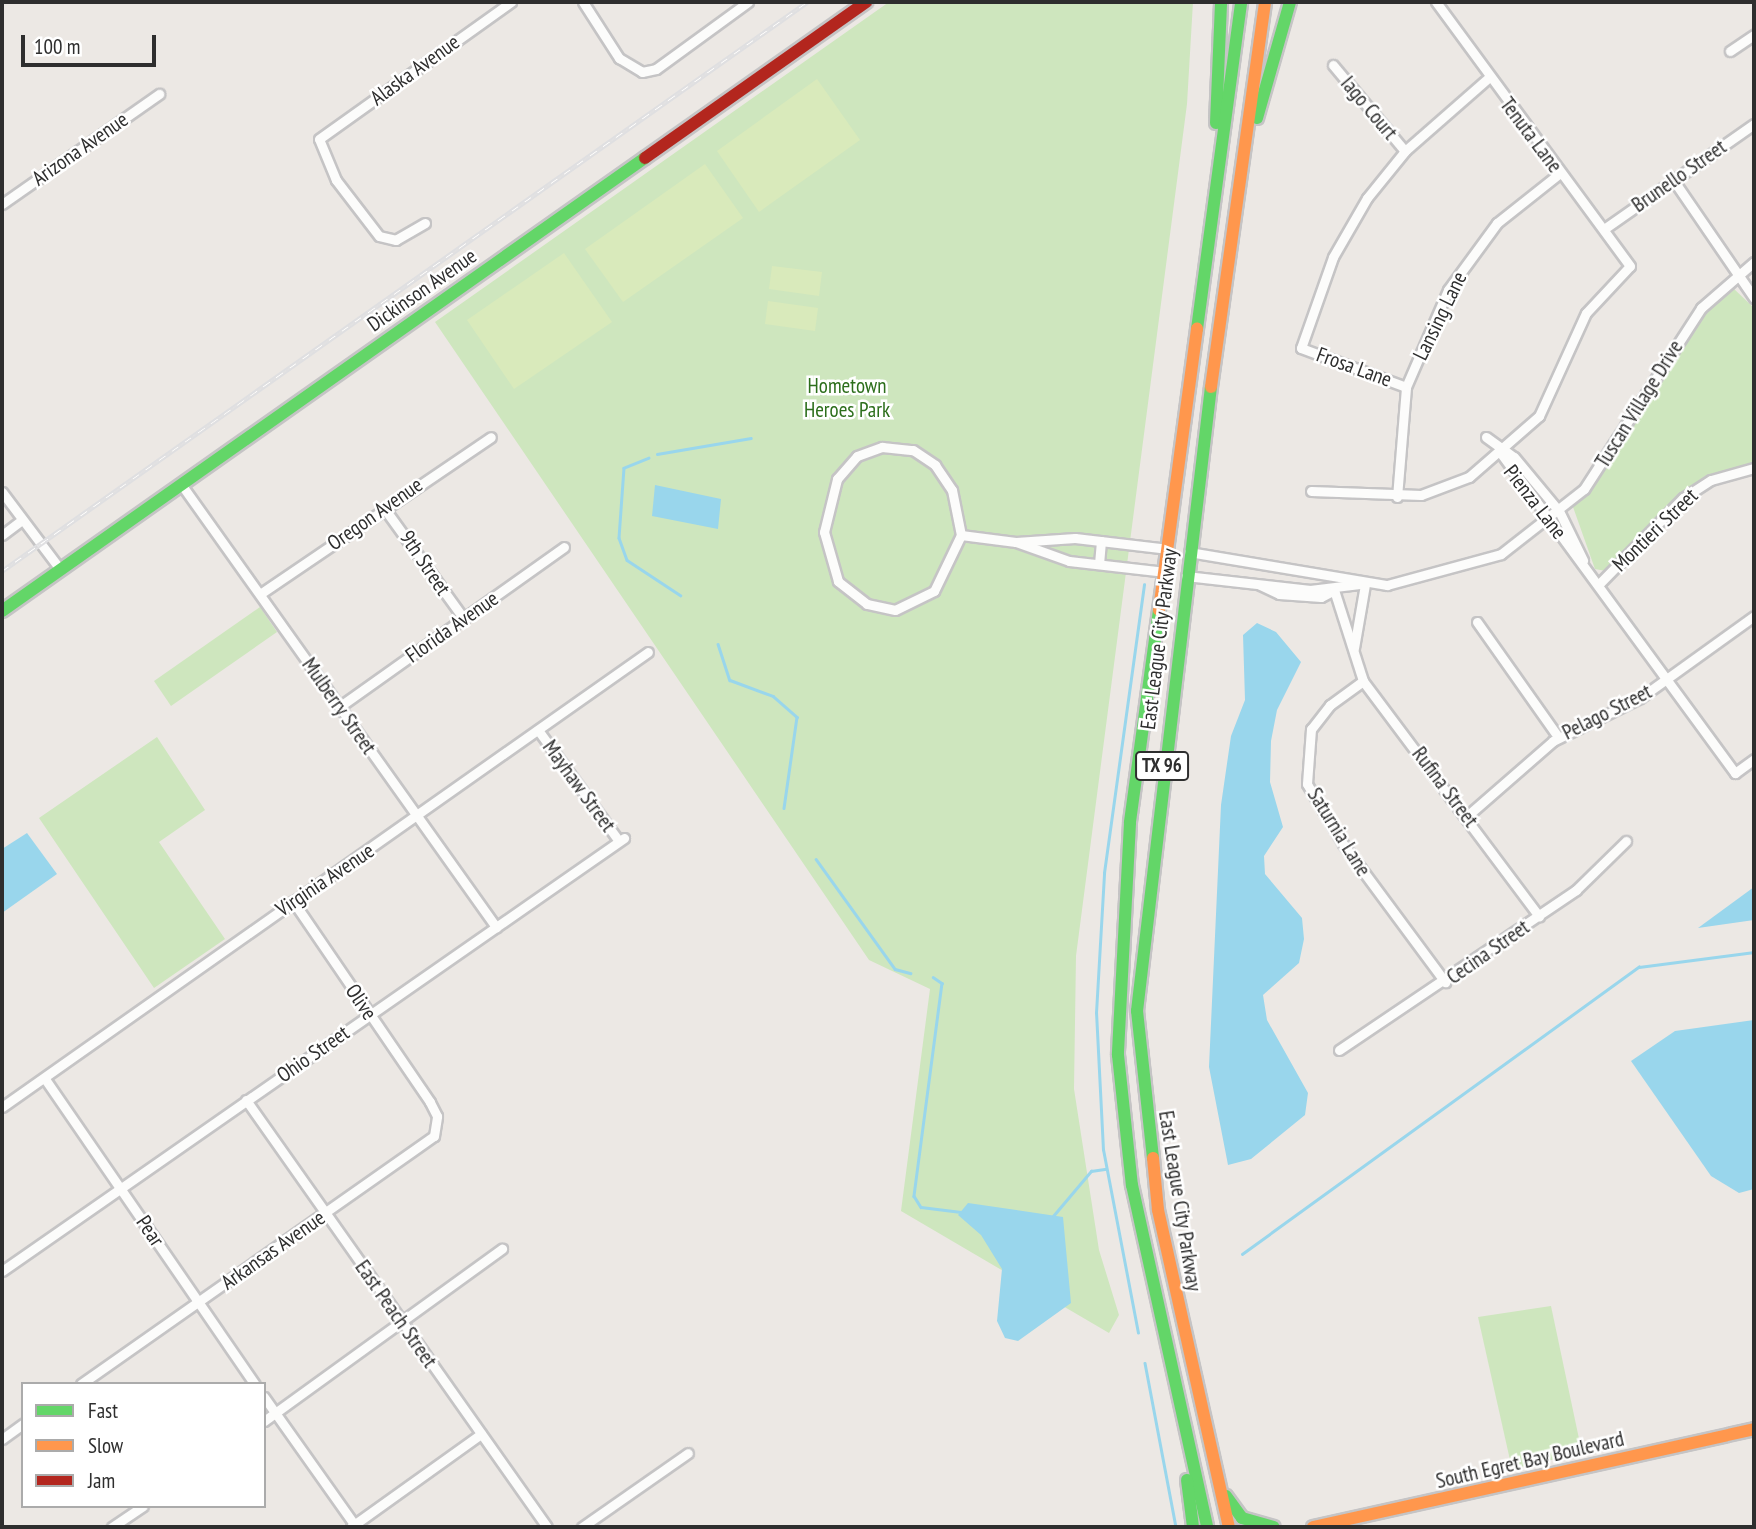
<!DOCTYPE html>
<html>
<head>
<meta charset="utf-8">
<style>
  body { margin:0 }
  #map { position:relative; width:1756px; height:1529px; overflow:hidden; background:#ece8e4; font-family:"PT Sans Narrow",sans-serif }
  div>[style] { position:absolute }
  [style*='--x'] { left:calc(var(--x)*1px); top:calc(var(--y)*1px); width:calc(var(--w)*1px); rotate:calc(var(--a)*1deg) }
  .green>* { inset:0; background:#cee6be }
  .pitch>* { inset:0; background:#d9eabb }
  .water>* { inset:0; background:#99d6ec }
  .stream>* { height:2.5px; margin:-1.25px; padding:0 1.25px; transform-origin:1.25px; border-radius:1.25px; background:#99d6ec }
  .roads { filter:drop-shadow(2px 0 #c5c4c5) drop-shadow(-2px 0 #c5c4c5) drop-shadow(0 2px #c5c4c5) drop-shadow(0 -2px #c5c4c5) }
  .street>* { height:9px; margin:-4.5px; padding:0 4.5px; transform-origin:4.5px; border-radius:4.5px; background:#fcfcfb }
  .fast>* { height:12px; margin:-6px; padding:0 6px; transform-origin:6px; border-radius:6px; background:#63d668 }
  .slow>* { height:12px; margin:-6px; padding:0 6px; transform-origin:6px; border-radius:6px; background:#ff974d }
  .jam>* { height:12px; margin:-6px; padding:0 6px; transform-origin:6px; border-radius:6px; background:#b3261e }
  .rail>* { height:5px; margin-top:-2.5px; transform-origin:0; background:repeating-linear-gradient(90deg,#fff 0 8px,#dfdfe1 0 16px); box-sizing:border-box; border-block:2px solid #dfdfe1 }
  span { translate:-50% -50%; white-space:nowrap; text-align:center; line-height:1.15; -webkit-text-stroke:5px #fff; paint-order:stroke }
  .shield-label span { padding:2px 5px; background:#fff; border:2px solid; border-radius:5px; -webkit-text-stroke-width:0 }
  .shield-label { font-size:19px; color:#2e2e2e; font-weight:700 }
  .street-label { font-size:21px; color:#2e2e2e }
  .park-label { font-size:21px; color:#2c6e1b }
  .frame { position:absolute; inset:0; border:4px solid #2e2e2e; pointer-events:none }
  .legend { position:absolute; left:21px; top:1382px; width:245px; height:126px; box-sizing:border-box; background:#fff; border:2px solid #ababab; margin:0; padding:9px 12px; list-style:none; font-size:21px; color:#2e2e2e }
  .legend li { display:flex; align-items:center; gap:14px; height:35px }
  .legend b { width:35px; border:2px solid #ababab }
  .scale { position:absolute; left:21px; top:35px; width:135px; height:32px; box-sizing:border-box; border:4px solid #2e2e2e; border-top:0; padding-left:9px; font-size:21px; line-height:24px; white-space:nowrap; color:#2e2e2e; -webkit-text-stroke:5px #fff; paint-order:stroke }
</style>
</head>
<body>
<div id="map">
  <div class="green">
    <i style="clip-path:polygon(889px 2px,1193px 2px,1187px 104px,1076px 956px,1074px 1089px,1099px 1250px,1119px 1315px,1109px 1333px,901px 1211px,930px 989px,869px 960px,435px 322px)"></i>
    <i style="clip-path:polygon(1733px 288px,1754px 308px,1754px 465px,1690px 488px,1606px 571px,1595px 569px,1573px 507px,1614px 458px,1697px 322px)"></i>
    <i style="clip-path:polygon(260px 607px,277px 632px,171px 706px,154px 681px)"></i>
    <i style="clip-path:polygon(157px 737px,205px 810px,159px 842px,225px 939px,154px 988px,39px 818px)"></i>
    <i style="clip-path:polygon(1551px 1306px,1582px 1453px,1512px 1469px,1478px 1317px)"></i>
  </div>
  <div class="pitch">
    <i style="clip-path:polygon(817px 79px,860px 140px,759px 212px,717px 151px)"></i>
    <i style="clip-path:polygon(705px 164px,743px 218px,623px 302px,585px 249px)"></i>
    <i style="clip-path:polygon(564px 253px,612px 322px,514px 389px,467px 320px)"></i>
    <i style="clip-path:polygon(772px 266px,822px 272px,819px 296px,769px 289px)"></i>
    <i style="clip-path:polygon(768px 301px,818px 308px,815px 331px,765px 324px)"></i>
  </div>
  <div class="water">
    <i style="clip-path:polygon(655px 485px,721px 499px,718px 529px,652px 516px)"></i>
    <i style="clip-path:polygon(1257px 623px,1276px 632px,1301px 662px,1277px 710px,1271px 741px,1270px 782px,1283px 827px,1264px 856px,1265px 874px,1302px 918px,1304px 939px,1299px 963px,1263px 995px,1267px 1020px,1308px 1093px,1305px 1115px,1251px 1159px,1228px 1165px,1209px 1067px,1221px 805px,1231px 736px,1245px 700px,1243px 635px)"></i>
    <i style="clip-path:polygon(27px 833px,57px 874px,2px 913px,2px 849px)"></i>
    <i style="clip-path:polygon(1754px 887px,1754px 920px,1698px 928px)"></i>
    <i style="clip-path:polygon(1754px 1020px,1754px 1189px,1739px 1193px,1711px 1176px,1631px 1061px,1675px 1031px)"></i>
    <i style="clip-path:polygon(968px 1203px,1063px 1217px,1071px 1303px,1018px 1341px,1005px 1338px,997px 1321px,1002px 1269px,981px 1235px,958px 1215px)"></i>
  </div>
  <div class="stream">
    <i style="--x:657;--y:454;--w:95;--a:-9.7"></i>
    <i style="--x:649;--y:458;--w:27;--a:158"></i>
    <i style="--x:624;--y:468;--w:70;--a:94.1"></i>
    <i style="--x:619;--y:538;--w:23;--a:70"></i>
    <i style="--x:627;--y:560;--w:64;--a:33.4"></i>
    <i style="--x:718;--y:644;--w:38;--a:72"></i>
    <i style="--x:730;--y:680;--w:46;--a:20.4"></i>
    <i style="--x:773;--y:696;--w:32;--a:41"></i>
    <i style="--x:797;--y:717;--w:92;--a:98.1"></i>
    <i style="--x:816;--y:859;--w:135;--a:54.3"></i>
    <i style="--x:895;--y:969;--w:16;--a:15"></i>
    <i style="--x:933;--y:977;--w:11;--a:34"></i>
    <i style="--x:942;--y:983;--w:215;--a:97.5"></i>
    <i style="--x:914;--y:1196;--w:13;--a:58"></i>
    <i style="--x:921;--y:1207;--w:40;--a:7.1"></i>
    <i style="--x:1053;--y:1216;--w:59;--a:-49.8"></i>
    <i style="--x:1091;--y:1171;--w:15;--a:-8"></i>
    <i style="--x:1242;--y:1254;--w:490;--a:-35.9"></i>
    <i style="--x:1639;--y:967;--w:116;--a:-7.4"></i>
    <i style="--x:1138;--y:1333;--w:186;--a:-100.8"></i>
    <i style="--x:1103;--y:1150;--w:137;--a:-92.9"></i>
    <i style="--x:1096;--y:1013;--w:140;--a:-86.7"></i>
    <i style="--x:1104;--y:873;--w:291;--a:-82.1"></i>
    <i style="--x:1145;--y:1363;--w:167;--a:79.3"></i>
  </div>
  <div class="roads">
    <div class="street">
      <i style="--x:583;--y:2;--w:67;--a:57.3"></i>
      <i style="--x:619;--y:58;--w:27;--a:31"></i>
      <i style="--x:642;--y:72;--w:14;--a:-12"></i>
      <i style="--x:656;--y:69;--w:114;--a:-36.1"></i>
      <i style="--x:1730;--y:51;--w:29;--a:-34"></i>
      <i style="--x:1333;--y:65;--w:112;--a:50.1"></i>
      <i style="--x:1674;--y:181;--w:142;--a:55.6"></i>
      <i style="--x:2;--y:204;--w:192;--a:-35"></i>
      <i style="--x:425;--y:223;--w:34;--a:150"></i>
      <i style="--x:396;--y:240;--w:17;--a:-167"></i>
      <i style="--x:379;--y:236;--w:71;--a:-127.5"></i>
      <i style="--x:336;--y:180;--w:44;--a:-112.5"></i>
      <i style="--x:319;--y:139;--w:236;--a:-35.5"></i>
      <i style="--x:1604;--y:229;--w:183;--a:-35"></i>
      <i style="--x:1406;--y:387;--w:112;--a:-159.6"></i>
      <i style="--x:1301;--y:348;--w:96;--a:-70.6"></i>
      <i style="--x:1333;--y:257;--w:68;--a:-60"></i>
      <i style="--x:1367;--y:198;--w:60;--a:-51"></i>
      <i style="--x:1405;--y:151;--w:111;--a:-41.3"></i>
      <i style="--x:1486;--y:437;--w:34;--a:36"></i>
      <i style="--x:1514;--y:457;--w:70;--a:50.2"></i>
      <i style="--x:1559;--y:511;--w:55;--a:63.9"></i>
      <i style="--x:882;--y:447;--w:31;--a:6"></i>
      <i style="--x:913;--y:450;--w:27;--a:34"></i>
      <i style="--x:935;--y:465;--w:30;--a:56"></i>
      <i style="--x:952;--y:490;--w:46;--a:78.7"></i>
      <i style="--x:961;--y:535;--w:62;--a:115.7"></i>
      <i style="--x:934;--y:591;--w:43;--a:154"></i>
      <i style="--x:895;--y:610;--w:29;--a:-168"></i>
      <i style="--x:867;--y:604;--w:37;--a:-142"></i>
      <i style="--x:838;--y:581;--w:51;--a:-105.9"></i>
      <i style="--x:824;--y:532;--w:55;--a:-76.2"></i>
      <i style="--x:837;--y:479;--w:30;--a:-49"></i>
      <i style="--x:857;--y:456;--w:27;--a:-20"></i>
      <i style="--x:1500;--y:452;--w:398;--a:53.8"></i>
      <i style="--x:1735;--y:773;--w:24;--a:-36"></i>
      <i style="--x:181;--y:484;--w:544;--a:54.58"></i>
      <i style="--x:1311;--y:491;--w:110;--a:2.1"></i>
      <i style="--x:1421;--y:495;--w:51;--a:-20.6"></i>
      <i style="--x:1469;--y:477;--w:93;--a:-41.1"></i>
      <i style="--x:1539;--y:416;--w:113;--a:-65.5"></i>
      <i style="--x:1586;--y:313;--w:64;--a:-46.9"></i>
      <i style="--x:1630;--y:266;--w:328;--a:-126.3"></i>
      <i style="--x:2;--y:492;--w:96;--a:53"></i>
      <i style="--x:1397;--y:497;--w:110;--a:-85.3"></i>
      <i style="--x:1406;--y:387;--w:106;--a:-66.6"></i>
      <i style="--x:1448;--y:290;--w:83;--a:-53.8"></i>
      <i style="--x:1497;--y:223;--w:80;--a:-38.4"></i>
      <i style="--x:384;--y:508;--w:137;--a:54.2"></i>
      <i style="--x:2;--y:535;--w:25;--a:-37"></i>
      <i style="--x:961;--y:535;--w:55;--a:7.3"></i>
      <i style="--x:1016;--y:542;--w:59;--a:-3.9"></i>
      <i style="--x:1075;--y:538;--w:94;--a:6.7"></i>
      <i style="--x:1016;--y:542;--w:56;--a:19.7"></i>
      <i style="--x:1069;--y:561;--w:97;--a:6.5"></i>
      <i style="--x:1189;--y:552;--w:201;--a:9.5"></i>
      <i style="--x:1387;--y:585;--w:118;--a:-15.2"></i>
      <i style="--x:1501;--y:554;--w:105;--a:-38.1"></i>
      <i style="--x:1584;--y:489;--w:216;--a:-57.1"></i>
      <i style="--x:1701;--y:308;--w:70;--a:-41"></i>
      <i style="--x:1099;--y:564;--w:23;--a:-85"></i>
      <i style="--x:1186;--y:576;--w:125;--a:6.4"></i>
      <i style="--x:1310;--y:590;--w:50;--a:-6.8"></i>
      <i style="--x:1599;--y:584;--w:120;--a:-45.7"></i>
      <i style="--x:1683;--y:498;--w:33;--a:-33"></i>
      <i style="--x:1711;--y:480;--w:45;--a:-15.6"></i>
      <i style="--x:1260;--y:585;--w:21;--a:25"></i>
      <i style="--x:1279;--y:594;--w:42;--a:4.1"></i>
      <i style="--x:1321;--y:597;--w:15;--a:-28"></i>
      <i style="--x:1334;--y:590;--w:96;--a:72.3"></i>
      <i style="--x:1363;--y:681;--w:294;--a:53.2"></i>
      <i style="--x:260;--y:594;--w:279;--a:-34.2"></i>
      <i style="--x:1477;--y:622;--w:141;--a:54.8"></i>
      <i style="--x:1354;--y:648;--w:65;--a:-80.2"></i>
      <i style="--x:1363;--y:681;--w:41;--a:144"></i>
      <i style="--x:1330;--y:705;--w:31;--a:128"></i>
      <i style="--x:1311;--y:729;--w:55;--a:94.2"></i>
      <i style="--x:1307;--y:784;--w:70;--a:59"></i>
      <i style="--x:1343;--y:844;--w:172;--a:53.5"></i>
      <i style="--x:339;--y:707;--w:276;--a:-35.4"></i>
      <i style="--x:538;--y:730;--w:137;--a:53.9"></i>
      <i style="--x:1467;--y:816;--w:114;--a:-41.1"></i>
      <i style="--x:1553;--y:741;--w:97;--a:-26.3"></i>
      <i style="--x:1640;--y:698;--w:140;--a:-35.7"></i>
      <i style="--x:1339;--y:1050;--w:286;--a:-34"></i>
      <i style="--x:1576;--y:890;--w:70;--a:-44.4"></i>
      <i style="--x:45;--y:1079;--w:370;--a:55.5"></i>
      <i style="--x:246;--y:1100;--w:522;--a:54.82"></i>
      <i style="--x:2;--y:1107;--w:790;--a:-35.16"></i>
      <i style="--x:2;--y:1271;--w:758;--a:-34.84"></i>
      <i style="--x:81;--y:1384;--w:431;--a:-35.1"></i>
      <i style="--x:434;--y:1136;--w:20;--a:-81"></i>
      <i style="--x:437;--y:1116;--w:16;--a:-117"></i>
      <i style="--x:430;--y:1102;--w:243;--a:-124.3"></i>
      <i style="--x:264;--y:1397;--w:159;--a:54.7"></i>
      <i style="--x:264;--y:1421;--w:294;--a:-35.9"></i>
      <i style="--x:2;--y:1439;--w:26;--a:-36"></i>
      <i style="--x:112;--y:1527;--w:37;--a:-34"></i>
      <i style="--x:351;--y:1527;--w:160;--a:-35.6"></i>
      <i style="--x:582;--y:1527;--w:129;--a:-34.9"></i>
    </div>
    <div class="fast">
      <i style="--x:1257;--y:118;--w:121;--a:-74.1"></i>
      <i style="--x:1216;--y:123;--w:121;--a:-87.6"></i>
      <i style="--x:1197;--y:329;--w:330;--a:-82.3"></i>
      <i style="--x:1159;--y:610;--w:215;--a:97.8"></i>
      <i style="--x:1130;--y:823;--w:232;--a:93"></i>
      <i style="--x:1118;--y:1055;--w:131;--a:83.9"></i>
      <i style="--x:1132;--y:1185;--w:350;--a:77.6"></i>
      <i style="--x:2;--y:611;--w:787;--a:-35.17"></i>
      <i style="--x:1153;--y:1158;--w:148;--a:-96.2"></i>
      <i style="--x:1137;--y:1011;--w:628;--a:-83.24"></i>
      <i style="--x:1187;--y:1480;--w:47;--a:82.7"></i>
      <i style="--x:1226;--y:1496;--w:27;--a:54"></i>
      <i style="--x:1242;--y:1518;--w:33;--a:16"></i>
    </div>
    <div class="slow">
      <i style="--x:1211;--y:387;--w:389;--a:-82"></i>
      <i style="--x:1159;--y:610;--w:284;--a:-82.3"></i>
      <i style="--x:1153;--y:1158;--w:52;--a:84.5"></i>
      <i style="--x:1158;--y:1210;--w:325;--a:77.4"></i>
      <i style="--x:1313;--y:1527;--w:452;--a:-12.5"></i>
    </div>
    <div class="jam">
      <i style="--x:645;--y:158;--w:271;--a:-35.2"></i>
    </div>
  </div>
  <div class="rail">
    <i style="--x:2;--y:571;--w:986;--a:-35.25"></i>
  </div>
  <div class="shield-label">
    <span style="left:1162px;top:766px">TX 96</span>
  </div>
  <div class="street-label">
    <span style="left:415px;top:70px;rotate:-36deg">Alaska Avenue</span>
    <span style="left:1369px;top:108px;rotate:50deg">Iago Court</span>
    <span style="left:1531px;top:135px;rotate:53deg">Tenuta Lane</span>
    <span style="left:80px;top:149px;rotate:-35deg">Arizona Avenue</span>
    <span style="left:1679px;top:176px;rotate:-35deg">Brunello Street</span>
    <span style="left:422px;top:290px;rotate:-35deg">Dickinson Avenue</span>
    <span style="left:1440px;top:316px;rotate:-64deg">Lansing Lane</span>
    <span style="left:1354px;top:367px;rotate:20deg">Frosa Lane</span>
    <span style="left:1639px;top:404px;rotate:-58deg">Tuscan Village Drive</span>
    <span style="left:1535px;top:502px;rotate:52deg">Pienza Lane</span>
    <span style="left:375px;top:514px;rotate:-35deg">Oregon Avenue</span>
    <span style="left:1655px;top:530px;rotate:-44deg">Montieri Street</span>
    <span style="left:425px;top:563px;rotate:56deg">9th Street</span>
    <span style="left:452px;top:627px;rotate:-35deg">Florida Avenue</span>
    <span style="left:1159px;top:639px;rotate:-83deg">East League City Parkway</span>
    <span style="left:339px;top:706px;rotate:55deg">Mulberry Street</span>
    <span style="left:1607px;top:712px;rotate:-27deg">Pelago Street</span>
    <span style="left:579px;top:786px;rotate:54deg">Mayhaw Street</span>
    <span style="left:1445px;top:787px;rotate:53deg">Rufina Street</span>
    <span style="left:1339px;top:832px;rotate:58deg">Saturnia Lane</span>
    <span style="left:325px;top:880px;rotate:-34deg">Virginia Avenue</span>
    <span style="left:1488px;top:952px;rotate:-35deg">Cecina Street</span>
    <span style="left:361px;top:1002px;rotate:56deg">Olive</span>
    <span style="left:313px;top:1054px;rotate:-35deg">Ohio Street</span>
    <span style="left:1180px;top:1201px;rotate:81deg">East League City Parkway</span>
    <span style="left:150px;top:1231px;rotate:56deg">Pear</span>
    <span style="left:273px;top:1250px;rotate:-35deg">Arkansas Avenue</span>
    <span style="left:396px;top:1314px;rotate:55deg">East Peach Street</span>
    <span style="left:1530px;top:1460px;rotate:-13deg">South Egret Bay Boulevard</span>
  </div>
  <div class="park-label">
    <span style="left:847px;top:398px">Hometown<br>Heroes Park</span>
  </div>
  <div class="frame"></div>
  <ul class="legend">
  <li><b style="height:9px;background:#63d668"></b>Fast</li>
  <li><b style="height:9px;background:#ff974d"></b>Slow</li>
  <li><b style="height:9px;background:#b3261e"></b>Jam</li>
  </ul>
  <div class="scale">100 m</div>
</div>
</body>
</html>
